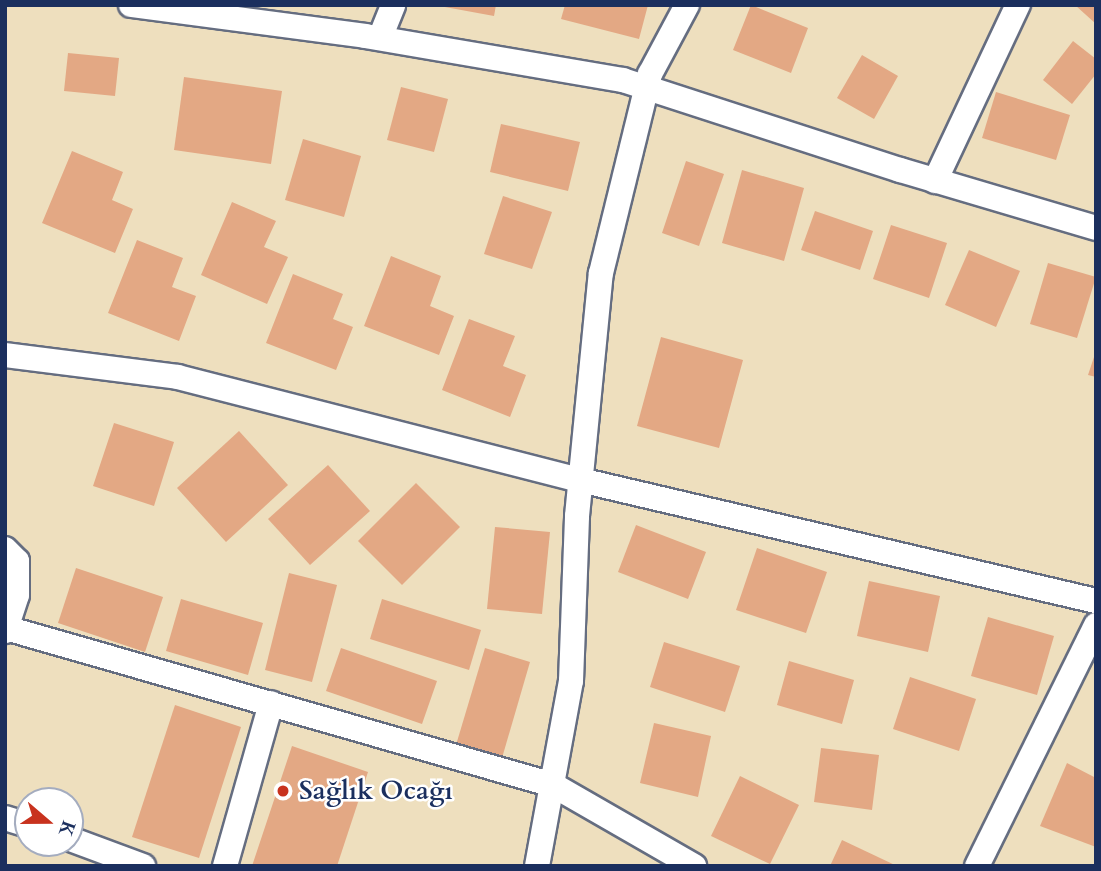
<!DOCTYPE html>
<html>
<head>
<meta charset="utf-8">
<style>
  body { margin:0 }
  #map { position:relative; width:1101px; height:871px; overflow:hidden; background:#eedfbe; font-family:Cardo,serif }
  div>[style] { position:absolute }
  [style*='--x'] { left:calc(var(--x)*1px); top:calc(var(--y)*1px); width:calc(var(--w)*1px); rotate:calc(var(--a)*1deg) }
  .building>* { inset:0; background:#e3a884 }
  .roads { filter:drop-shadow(2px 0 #656d80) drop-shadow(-2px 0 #656d80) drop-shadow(0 2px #656d80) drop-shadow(0 -2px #656d80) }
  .street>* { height:24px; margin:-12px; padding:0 12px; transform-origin:12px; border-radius:12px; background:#fff }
  .dots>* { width:19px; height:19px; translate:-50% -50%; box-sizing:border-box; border:4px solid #fff; border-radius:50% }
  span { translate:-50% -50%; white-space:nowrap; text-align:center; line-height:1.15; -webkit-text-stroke:5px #fff; paint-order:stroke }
  .poi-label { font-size:26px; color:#1b2f5e; font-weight:700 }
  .left { translate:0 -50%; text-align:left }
  .frame { position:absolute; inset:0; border:7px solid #1b2f5e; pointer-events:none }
  .north { position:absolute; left:14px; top:787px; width:70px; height:70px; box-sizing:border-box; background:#fff; border:2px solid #a4acbf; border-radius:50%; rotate:110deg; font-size:19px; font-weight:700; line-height:28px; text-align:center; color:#1b2f5e }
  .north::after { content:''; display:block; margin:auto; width:24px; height:32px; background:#c8321e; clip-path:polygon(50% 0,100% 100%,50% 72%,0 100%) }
</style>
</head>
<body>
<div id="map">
  <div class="building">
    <i style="clip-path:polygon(434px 5px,496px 5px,494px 16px)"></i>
    <i style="clip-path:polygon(565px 5px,648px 5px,639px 39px,561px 19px)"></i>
    <i style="clip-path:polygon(751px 5px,808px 28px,791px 73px,733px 50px)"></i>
    <i style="clip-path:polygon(1075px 5px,1096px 5px,1096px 24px)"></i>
    <i style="clip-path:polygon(1073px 41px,1096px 59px,1096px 74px,1072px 104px,1043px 80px)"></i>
    <i style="clip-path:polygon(68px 53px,119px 58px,115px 96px,64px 91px)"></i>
    <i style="clip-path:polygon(862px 55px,898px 76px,874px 119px,837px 98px)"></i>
    <i style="clip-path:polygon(184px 77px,282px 91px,271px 164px,174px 150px)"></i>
    <i style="clip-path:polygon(401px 87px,448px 99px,434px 152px,387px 140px)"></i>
    <i style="clip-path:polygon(996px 92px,1070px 115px,1056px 160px,982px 138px)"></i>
    <i style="clip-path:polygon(501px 124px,580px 142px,568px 191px,490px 172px)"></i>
    <i style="clip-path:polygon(303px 139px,361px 156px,344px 217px,285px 200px)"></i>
    <i style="clip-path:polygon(72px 151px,123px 172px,112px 200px,133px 209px,115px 253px,42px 223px)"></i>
    <i style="clip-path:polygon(686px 161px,724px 174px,699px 246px,662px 233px)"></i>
    <i style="clip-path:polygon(742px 170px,804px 188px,784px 261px,722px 243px)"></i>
    <i style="clip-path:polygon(503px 196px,552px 212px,532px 269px,484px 254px)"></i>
    <i style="clip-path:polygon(232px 202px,276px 221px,264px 247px,288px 257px,267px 304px,201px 275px)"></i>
    <i style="clip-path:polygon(815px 211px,873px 231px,860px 270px,801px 250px)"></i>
    <i style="clip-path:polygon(891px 225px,947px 243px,929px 298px,873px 279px)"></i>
    <i style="clip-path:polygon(137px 240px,183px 258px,172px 287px,196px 296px,179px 341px,108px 313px)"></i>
    <i style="clip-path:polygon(969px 250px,1020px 271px,996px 327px,945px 305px)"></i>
    <i style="clip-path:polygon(391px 256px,441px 276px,430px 306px,454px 316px,439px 355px,364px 326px)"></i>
    <i style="clip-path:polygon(1048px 263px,1096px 277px,1077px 338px,1030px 324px)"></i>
    <i style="clip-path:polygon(293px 274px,343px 294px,333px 319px,353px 327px,336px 370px,266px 343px)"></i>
    <i style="clip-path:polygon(469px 319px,515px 336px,503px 366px,526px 375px,510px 417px,442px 390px)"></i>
    <i style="clip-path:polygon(661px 337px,743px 360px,719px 448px,637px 426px)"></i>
    <i style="clip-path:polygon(1095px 354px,1096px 354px,1096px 377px,1088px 375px)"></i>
    <i style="clip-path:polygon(114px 423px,174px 442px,154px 506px,93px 486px)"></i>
    <i style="clip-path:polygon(239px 431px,288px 485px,226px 542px,177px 488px)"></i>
    <i style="clip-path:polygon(328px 465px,370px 511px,310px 565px,268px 519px)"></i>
    <i style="clip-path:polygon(416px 483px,460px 527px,402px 585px,358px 541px)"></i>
    <i style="clip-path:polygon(636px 525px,706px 552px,688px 599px,618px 572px)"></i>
    <i style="clip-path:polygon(495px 527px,550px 532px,542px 614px,487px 609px)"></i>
    <i style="clip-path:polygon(757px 548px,827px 572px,806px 633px,736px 610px)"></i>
    <i style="clip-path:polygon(76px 568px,163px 597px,145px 652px,58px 623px)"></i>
    <i style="clip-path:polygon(289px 573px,337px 585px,312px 682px,265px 670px)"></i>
    <i style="clip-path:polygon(869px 581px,940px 596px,928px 652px,857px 636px)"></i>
    <i style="clip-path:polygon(181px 599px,263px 623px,248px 675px,166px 651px)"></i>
    <i style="clip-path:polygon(382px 599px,481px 630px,469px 670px,370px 639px)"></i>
    <i style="clip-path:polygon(988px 617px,1054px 636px,1037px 695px,971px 676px)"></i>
    <i style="clip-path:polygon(664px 642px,740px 666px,725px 712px,650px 687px)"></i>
    <i style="clip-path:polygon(341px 648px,437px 681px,422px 724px,326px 691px)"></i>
    <i style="clip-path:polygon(485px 648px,530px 662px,502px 758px,456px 745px)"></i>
    <i style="clip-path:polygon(789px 661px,854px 680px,842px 724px,777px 705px)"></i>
    <i style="clip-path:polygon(910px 677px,976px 699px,959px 751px,893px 729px)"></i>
    <i style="clip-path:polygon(175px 705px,241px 727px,199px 858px,132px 837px)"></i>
    <i style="clip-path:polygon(654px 723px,711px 736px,698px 797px,640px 783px)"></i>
    <i style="clip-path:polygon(292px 746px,368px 772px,337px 866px,252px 866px)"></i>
    <i style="clip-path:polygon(821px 748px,879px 755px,872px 810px,814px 802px)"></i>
    <i style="clip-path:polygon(1067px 763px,1096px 778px,1096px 847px,1040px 826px)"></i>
    <i style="clip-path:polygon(740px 776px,799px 805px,770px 864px,711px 836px)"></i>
    <i style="clip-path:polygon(842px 840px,897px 866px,830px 866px)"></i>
  </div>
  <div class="roads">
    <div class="street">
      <i style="--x:131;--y:5;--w:236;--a:7.5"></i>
      <i style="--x:365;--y:36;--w:262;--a:9.7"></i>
      <i style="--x:623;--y:80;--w:291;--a:18"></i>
      <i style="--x:900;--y:170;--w:204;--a:16.5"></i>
      <i style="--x:380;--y:38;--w:35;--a:-68"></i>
      <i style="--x:935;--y:181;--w:195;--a:-64.8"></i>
      <i style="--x:5;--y:355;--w:174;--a:7.2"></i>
      <i style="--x:178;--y:377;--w:415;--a:14.4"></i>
      <i style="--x:580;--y:480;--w:530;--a:13.2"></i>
      <i style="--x:5;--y:549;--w:17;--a:45"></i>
      <i style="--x:17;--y:561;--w:34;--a:90"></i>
      <i style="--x:17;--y:595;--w:38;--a:108"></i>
      <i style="--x:6;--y:628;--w:569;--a:16.01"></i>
      <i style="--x:553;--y:785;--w:163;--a:29.9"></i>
      <i style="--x:5;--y:818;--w:24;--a:17"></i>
      <i style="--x:70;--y:839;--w:78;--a:20.3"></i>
      <i style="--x:225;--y:866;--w:169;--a:-74.2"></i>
      <i style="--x:537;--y:866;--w:188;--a:-79.6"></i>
      <i style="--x:571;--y:681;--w:165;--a:-87.9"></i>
      <i style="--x:577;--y:516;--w:244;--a:-84.4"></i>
      <i style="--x:601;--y:273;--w:205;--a:-76.2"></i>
      <i style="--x:650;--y:74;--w:78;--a:-61.8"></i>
      <i style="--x:977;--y:866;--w:269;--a:-63.7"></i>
    </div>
  </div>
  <div class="dots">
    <i style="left:283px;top:791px;background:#c8321e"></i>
  </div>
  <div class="poi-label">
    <span class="left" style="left:299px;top:791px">Sağlık Ocağı</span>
  </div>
  <div class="frame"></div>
  <div class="north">K</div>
</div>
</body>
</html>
